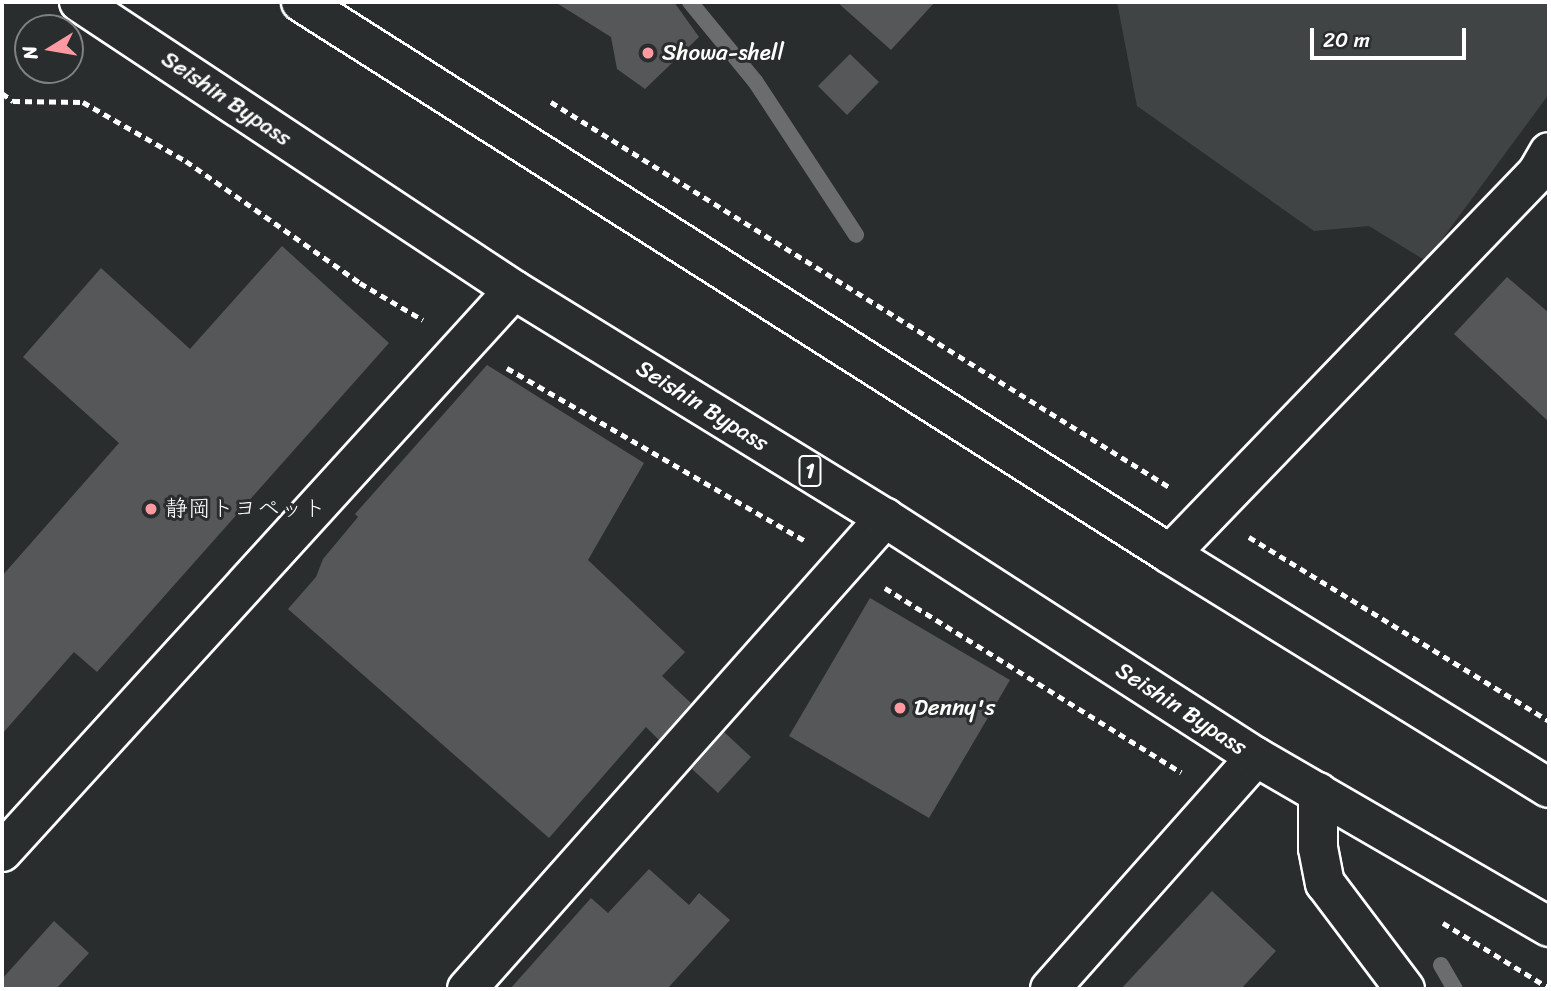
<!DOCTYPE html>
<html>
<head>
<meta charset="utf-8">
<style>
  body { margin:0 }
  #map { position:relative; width:1551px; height:991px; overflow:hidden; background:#2a2d2e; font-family:Sriracha,"Klee One",sans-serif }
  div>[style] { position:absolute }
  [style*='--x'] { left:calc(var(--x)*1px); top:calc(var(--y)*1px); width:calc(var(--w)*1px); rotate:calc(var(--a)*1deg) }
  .green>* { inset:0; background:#414445 }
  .stream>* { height:16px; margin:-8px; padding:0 8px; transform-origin:8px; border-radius:8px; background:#6a6c6d }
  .building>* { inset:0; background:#555758 }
  .path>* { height:4.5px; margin-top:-2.25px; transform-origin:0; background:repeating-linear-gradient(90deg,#fff 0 7px,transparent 0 12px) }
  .roads { filter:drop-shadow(2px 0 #fff) drop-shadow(-2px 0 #fff) drop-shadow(0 2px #fff) drop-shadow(0 -2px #fff) }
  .street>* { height:38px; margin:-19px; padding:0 19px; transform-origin:19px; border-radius:19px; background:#2a2d2e }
  .highway>* { height:38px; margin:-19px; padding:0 19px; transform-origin:19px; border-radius:19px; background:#2a2d2e }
  .dots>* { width:19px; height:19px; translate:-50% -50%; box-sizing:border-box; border:4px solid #2a2d2e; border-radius:50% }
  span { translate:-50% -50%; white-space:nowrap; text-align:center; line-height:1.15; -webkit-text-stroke:6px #2a2d2e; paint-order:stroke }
  .shield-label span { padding:2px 5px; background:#2a2d2e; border:2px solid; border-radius:5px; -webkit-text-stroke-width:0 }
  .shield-label { font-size:21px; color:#fff; font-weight:700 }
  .poi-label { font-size:23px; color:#fff }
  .left { translate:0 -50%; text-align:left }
  .street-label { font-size:23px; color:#fff }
  .frame { position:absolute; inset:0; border:4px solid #fff; pointer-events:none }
  .north { position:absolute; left:14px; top:14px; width:70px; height:70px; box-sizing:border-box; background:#2a2d2e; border:2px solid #7f8182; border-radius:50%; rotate:259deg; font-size:19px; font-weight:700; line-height:28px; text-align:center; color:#fff }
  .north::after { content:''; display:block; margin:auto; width:24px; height:32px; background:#ff9aa2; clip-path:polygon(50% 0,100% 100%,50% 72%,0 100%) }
  .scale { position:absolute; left:1310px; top:28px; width:156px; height:32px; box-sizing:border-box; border:4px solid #fff; border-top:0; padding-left:9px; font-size:21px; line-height:24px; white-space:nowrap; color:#fff; -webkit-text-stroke:5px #2a2d2e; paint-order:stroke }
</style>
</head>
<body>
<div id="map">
  <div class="green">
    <i style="clip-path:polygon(1117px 2px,1549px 2px,1549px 94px,1426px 261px,1369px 226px,1314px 231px,1137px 106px)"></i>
  </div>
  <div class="stream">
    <i style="--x:690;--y:2;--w:102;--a:50.6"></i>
    <i style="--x:755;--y:81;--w:184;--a:56.7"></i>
    <i style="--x:1441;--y:965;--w:28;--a:60"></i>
  </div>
  <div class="building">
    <i style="clip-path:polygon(555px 2px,674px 2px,699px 37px,645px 89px,617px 69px,611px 37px)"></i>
    <i style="clip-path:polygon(837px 2px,935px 2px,891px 50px)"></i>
    <i style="clip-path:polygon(850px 54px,879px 82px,847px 115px,818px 86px)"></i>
    <i style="clip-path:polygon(282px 246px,389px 343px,97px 672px,74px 652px,2px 734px,2px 576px,119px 443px,23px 357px,101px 268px,190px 349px)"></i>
    <i style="clip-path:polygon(1507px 277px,1549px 313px,1549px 422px,1454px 334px)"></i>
    <i style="clip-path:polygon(487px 365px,644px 463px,588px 560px,685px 652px,662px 676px,691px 703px,659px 740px,646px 727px,549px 838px,288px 609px,316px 577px,323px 559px,358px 517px,355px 514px)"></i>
    <i style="clip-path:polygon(870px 598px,1010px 680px,929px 818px,789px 736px)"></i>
    <i style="clip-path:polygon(724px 732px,751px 757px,718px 793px,692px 769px)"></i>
    <i style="clip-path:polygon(649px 869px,689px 905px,699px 893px,730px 920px,667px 989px,510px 989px,591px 898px,608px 913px)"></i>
    <i style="clip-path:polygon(1212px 891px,1276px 951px,1241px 989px,1121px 989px)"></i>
    <i style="clip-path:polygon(54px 921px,89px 953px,56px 989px,2px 989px,2px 979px)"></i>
  </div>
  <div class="path">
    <i style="--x:2;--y:93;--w:14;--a:36"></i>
    <i style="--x:13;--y:101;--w:70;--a:0.8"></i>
    <i style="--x:83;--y:102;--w:119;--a:29.8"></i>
    <i style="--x:186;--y:161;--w:213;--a:35"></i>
    <i style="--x:360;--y:283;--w:73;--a:30.4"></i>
    <i style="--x:551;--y:102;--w:730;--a:31.91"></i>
    <i style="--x:507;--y:368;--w:345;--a:30.1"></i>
    <i style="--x:1249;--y:537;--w:352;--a:31.5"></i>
    <i style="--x:885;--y:588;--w:349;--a:31.9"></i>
    <i style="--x:1443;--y:923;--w:124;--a:31.5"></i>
  </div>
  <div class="roads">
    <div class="street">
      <i style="--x:1170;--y:554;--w:529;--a:-46.07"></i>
      <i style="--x:1537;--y:173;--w:24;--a:-60"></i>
      <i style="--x:1318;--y:792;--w:56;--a:90"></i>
      <i style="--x:1318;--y:848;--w:36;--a:79"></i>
      <i style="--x:1325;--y:883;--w:133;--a:53"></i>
      <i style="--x:2;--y:852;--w:760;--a:-47.67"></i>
      <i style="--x:467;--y:989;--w:630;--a:-48.41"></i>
      <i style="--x:1050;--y:989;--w:310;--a:-48.4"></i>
    </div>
    <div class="highway">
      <i style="--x:79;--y:2;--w:522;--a:33.51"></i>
      <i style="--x:514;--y:290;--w:435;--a:31.6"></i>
      <i style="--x:885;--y:518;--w:441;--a:32.8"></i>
      <i style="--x:1256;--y:757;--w:339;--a:30.1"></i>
      <i style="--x:301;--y:2;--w:1029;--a:32.42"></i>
      <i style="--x:1170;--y:554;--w:445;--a:31.7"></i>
    </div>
  </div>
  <div class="dots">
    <i style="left:648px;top:53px;background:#ff9aa2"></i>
    <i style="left:151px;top:509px;background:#ff9aa2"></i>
    <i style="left:900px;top:708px;background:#ff9aa2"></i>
  </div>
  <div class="shield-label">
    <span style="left:810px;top:471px">1</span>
  </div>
  <div class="poi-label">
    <span class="left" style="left:662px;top:53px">Showa-shell</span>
    <span class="left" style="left:165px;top:509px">静岡トヨペット</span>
    <span class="left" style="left:914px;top:708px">Denny's</span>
  </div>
  <div class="street-label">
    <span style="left:226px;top:99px;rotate:34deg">Seishin Bypass</span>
    <span style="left:702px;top:406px;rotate:32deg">Seishin Bypass</span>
    <span style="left:1181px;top:709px;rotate:33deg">Seishin Bypass</span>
  </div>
  <div class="frame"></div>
  <div class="north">N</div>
  <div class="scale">20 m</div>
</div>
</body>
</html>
